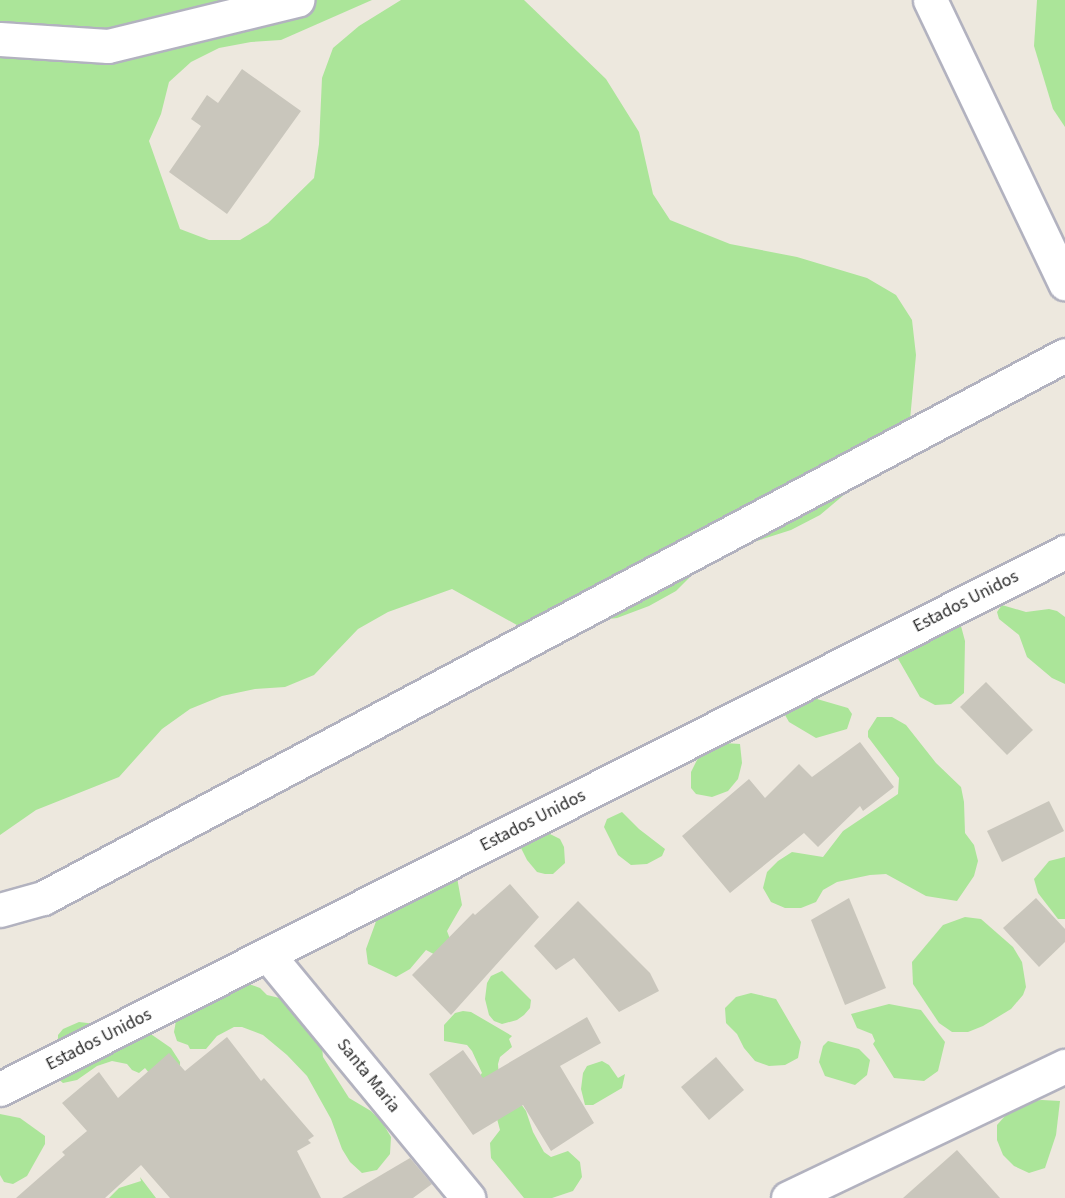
<!DOCTYPE html>
<html>
<head>
<meta charset="utf-8">
<style>
  body { margin:0 }
  #map { position:relative; width:1065px; height:1198px; overflow:hidden; background:#ede8de; font-family:"Source Sans 3",sans-serif }
  div>[style] { position:absolute }
  [style*='--x'] { left:calc(var(--x)*1px); top:calc(var(--y)*1px); width:calc(var(--w)*1px); rotate:calc(var(--a)*1deg) }
  .green>* { inset:0; background:#abe599 }
  .building>* { inset:0; background:#c9c6bc }
  .roads { filter:drop-shadow(2px 0 #b2b2bf) drop-shadow(-2px 0 #b2b2bf) drop-shadow(0 2px #b2b2bf) drop-shadow(0 -2px #b2b2bf) }
  .street>* { height:33px; margin:-16.5px; padding:0 16.5px; transform-origin:16.5px; border-radius:16.5px; background:#fff }
  .secondary>* { height:33px; margin:-16.5px; padding:0 16.5px; transform-origin:16.5px; border-radius:16.5px; background:#fff }
  span { translate:-50% -50%; white-space:nowrap; text-align:center; line-height:1.15; -webkit-text-stroke:4.5px #fff; paint-order:stroke }
  .street-label { font-size:18px; color:#2c2c2c }
</style>
</head>
<body>
<div id="map">
  <div class="green">
    <i style="clip-path:polygon(0 0,372px 0,281px 40px,251px 42px,219px 48px,191px 62px,169px 82px,161px 114px,149px 141px,180px 229px,209px 240px,240px 240px,268px 223px,314px 178px,319px 144px,322px 78px,333px 48px,359px 26px,401px 0,524px 0,606px 79px,639px 132px,653px 194px,670px 220px,730px 244px,797px 257px,867px 278px,896px 295px,912px 320px,916px 355px,910px 420px,895px 452px,820px 515px,791px 530px,726px 551px,699px 568px,676px 591px,649px 606px,617px 618px,524px 629px,452px 589px,388px 612px,358px 629px,314px 675px,285px 687px,255px 689px,222px 696px,190px 709px,162px 729px,119px 777px,36px 810px,0 835px)"></i>
    <i style="clip-path:polygon(1037px 0,1065px 0,1065px 127px,1053px 109px,1034px 46px)"></i>
    <i style="clip-path:polygon(1002px 605px,1026px 612px,1049px 609px,1057px 611px,1065px 617px,1065px 684px,1052px 678px,1027px 657px,1019px 635px,999px 619px,997px 612px)"></i>
    <i style="clip-path:polygon(958px 619px,963px 625px,961px 626px,965px 641px,964px 693px,951px 704px,935px 705px,920px 697px,893px 650px)"></i>
    <i style="clip-path:polygon(806px 688px,817px 699px,848px 708px,852px 714px,847px 729px,816px 738px,789px 722px,781px 708px)"></i>
    <i style="clip-path:polygon(877px 717px,892px 717px,906px 725px,936px 763px,961px 787px,964px 802px,965px 833px,974px 845px,978px 861px,974px 876px,957px 901px,926px 896px,886px 874px,870px 875px,837px 882px,823px 890px,816px 902px,801px 908px,785px 908px,771px 902px,763px 888px,767px 872px,778px 861px,792px 852px,823px 857px,843px 831px,898px 794px,899px 778px,868px 737px,868px 731px)"></i>
    <i style="clip-path:polygon(725px 743px,740px 744px,742px 763px,738px 779px,728px 791px,712px 797px,696px 794px,691px 788px,691px 772px,698px 758px)"></i>
    <i style="clip-path:polygon(622px 812px,639px 829px,665px 849px,662px 856px,647px 864px,631px 865px,618px 855px,604px 827px,607px 819px)"></i>
    <i style="clip-path:polygon(546px 832px,560px 839px,564px 847px,565px 863px,553px 874px,545px 874px,537px 872px,527px 860px,520px 846px,523px 838px)"></i>
    <i style="clip-path:polygon(1065px 857px,1065px 919px,1058px 919px,1038px 893px,1034px 879px,1049px 861px)"></i>
    <i style="clip-path:polygon(456px 872px,462px 905px,447px 931px,450px 939px,447px 961px,426px 950px,410px 969px,396px 977px,368px 964px,366px 949px,386px 894px)"></i>
    <i style="clip-path:polygon(965px 917px,981px 919px,1013px 947px,1022px 962px,1026px 987px,1023px 995px,1011px 1009px,983px 1026px,968px 1032px,952px 1032px,939px 1023px,913px 984px,912px 962px,943px 925px)"></i>
    <i style="clip-path:polygon(504px 970px,502px 971px,531px 1000px,530px 1008px,524px 1015px,517px 1020px,502px 1024px,494px 1021px,489px 1015px,485px 999px,487px 983px,491px 976px)"></i>
    <i style="clip-path:polygon(246px 983px,260px 988px,267px 995px,292px 1001px,321px 1037px,323px 1057px,349px 1098px,371px 1111px,382px 1122px,391px 1137px,390px 1154px,377px 1170px,362px 1173px,350px 1162px,342px 1149px,331px 1119px,307px 1076px,287px 1055px,263px 1035px,242px 1027px,234px 1027px,217px 1036px,206px 1049px,190px 1049px,188px 1045px,177px 1041px,174px 1032px,177px 1015px)"></i>
    <i style="clip-path:polygon(751px 993px,776px 999px,801px 1042px,798px 1058px,785px 1065px,769px 1066px,755px 1061px,744px 1048px,737px 1034px,726px 1023px,725px 1008px,736px 997px)"></i>
    <i style="clip-path:polygon(889px 1004px,921px 1010px,945px 1042px,938px 1071px,924px 1081px,894px 1078px,873px 1044px,875px 1041px,872px 1034px,857px 1028px,851px 1014px)"></i>
    <i style="clip-path:polygon(463px 1011px,471px 1012px,512px 1036px,509px 1039px,512px 1047px,500px 1057px,498px 1064px,499px 1079px,477px 1079px,482px 1073px,472px 1051px,467px 1045px,444px 1041px,444px 1025px,455px 1013px)"></i>
    <i style="clip-path:polygon(79px 1022px,145px 1030px,171px 1048px,180px 1062px,180px 1069px,158px 1084px,145px 1068px,139px 1073px,132px 1070px,127px 1064px,112px 1061px,97px 1066px,77px 1080px,63px 1083px,57px 1078px,58px 1035px,63px 1029px)"></i>
    <i style="clip-path:polygon(828px 1041px,859px 1049px,870px 1060px,867px 1075px,855px 1085px,825px 1076px,819px 1062px,823px 1046px)"></i>
    <i style="clip-path:polygon(602px 1061px,609px 1065px,618px 1078px,625px 1074px,622px 1088px,593px 1105px,585px 1105px,581px 1089px,583px 1073px,587px 1066px)"></i>
    <i style="clip-path:polygon(516px 1097px,526px 1111px,533px 1132px,544px 1152px,551px 1157px,568px 1151px,580px 1162px,582px 1177px,573px 1191px,552px 1198px,524px 1198px,491px 1158px,490px 1143px,500px 1130px,496px 1115px)"></i>
    <i style="clip-path:polygon(1042px 1100px,1060px 1101px,1056px 1135px,1045px 1168px,1029px 1173px,1014px 1166px,1003px 1155px,997px 1140px,997px 1125px,1013px 1107px,1027px 1101px)"></i>
    <i style="clip-path:polygon(0 1114px,20px 1118px,45px 1136px,45px 1144px,27px 1176px,13px 1184px,4px 1182px,0 1175px)"></i>
    <i style="clip-path:polygon(140px 1177px,156px 1198px,109px 1198px,119px 1188px,141px 1181px)"></i>
  </div>
  <div class="building">
    <i style="clip-path:polygon(242px 69px,301px 111px,227px 214px,169px 172px,201px 126px,191px 119px,207px 95px,218px 103px)"></i>
    <i style="clip-path:polygon(986px 682px,1033px 730px,1007px 755px,960px 707px)"></i>
    <i style="clip-path:polygon(860px 742px,894px 787px,863px 811px,860px 806px,818px 847px,804px 833px,730px 893px,682px 836px,749px 779px,765px 798px,799px 764px,812px 777px)"></i>
    <i style="clip-path:polygon(1049px 801px,1064px 831px,1002px 862px,987px 831px)"></i>
    <i style="clip-path:polygon(510px 884px,539px 917px,451px 1015px,412px 975px,473px 913px,475px 915px)"></i>
    <i style="clip-path:polygon(849px 898px,886px 988px,845px 1005px,811px 920px)"></i>
    <i style="clip-path:polygon(1036px 898px,1065px 929px,1065px 942px,1039px 967px,1003px 928px)"></i>
    <i style="clip-path:polygon(578px 901px,650px 973px,659px 991px,619px 1012px,574px 958px,556px 970px,534px 946px)"></i>
    <i style="clip-path:polygon(587px 1017px,601px 1043px,560px 1066px,594px 1123px,551px 1151px,523px 1105px,473px 1135px,429px 1074px,463px 1050px,483px 1078px)"></i>
    <i style="clip-path:polygon(227px 1037px,261px 1081px,264px 1078px,314px 1136px,308px 1140px,311px 1143px,297px 1151px,321px 1198px,170px 1198px,141px 1165px,105px 1198px,16px 1198px,65px 1155px,62px 1152px,87px 1131px,62px 1103px,99px 1072px,118px 1098px,169px 1053px,185px 1071px)"></i>
    <i style="clip-path:polygon(716px 1057px,744px 1090px,709px 1120px,681px 1087px)"></i>
    <i style="clip-path:polygon(957px 1150px,1000px 1198px,903px 1198px)"></i>
    <i style="clip-path:polygon(410px 1158px,432px 1184px,413px 1198px,342px 1198px)"></i>
  </div>
  <div class="roads">
    <div class="street">
      <i style="--x:930;--y:0;--w:314;--a:64.5"></i>
      <i style="--x:0;--y:39;--w:108;--a:3.7"></i>
      <i style="--x:108;--y:46;--w:195;--a:-13.7"></i>
      <i style="--x:0;--y:910;--w:45;--a:-15.6"></i>
      <i style="--x:43;--y:898;--w:1157;--a:-27.98"></i>
      <i style="--x:268;--y:955;--w:315;--a:50.5"></i>
      <i style="--x:788;--y:1198;--w:307;--a:-25.5"></i>
    </div>
    <div class="secondary">
      <i style="--x:0;--y:1089;--w:1193;--a:-26.76"></i>
    </div>
  </div>
  <div class="street-label">
    <span style="left:966px;top:602px;rotate:-27deg">Estados Unidos</span>
    <span style="left:533px;top:821px;rotate:-27deg">Estados Unidos</span>
    <span style="left:99px;top:1040px;rotate:-27deg">Estados Unidos</span>
    <span style="left:368px;top:1076px;rotate:51deg">Santa Maria</span>
  </div>
</div>
</body>
</html>
